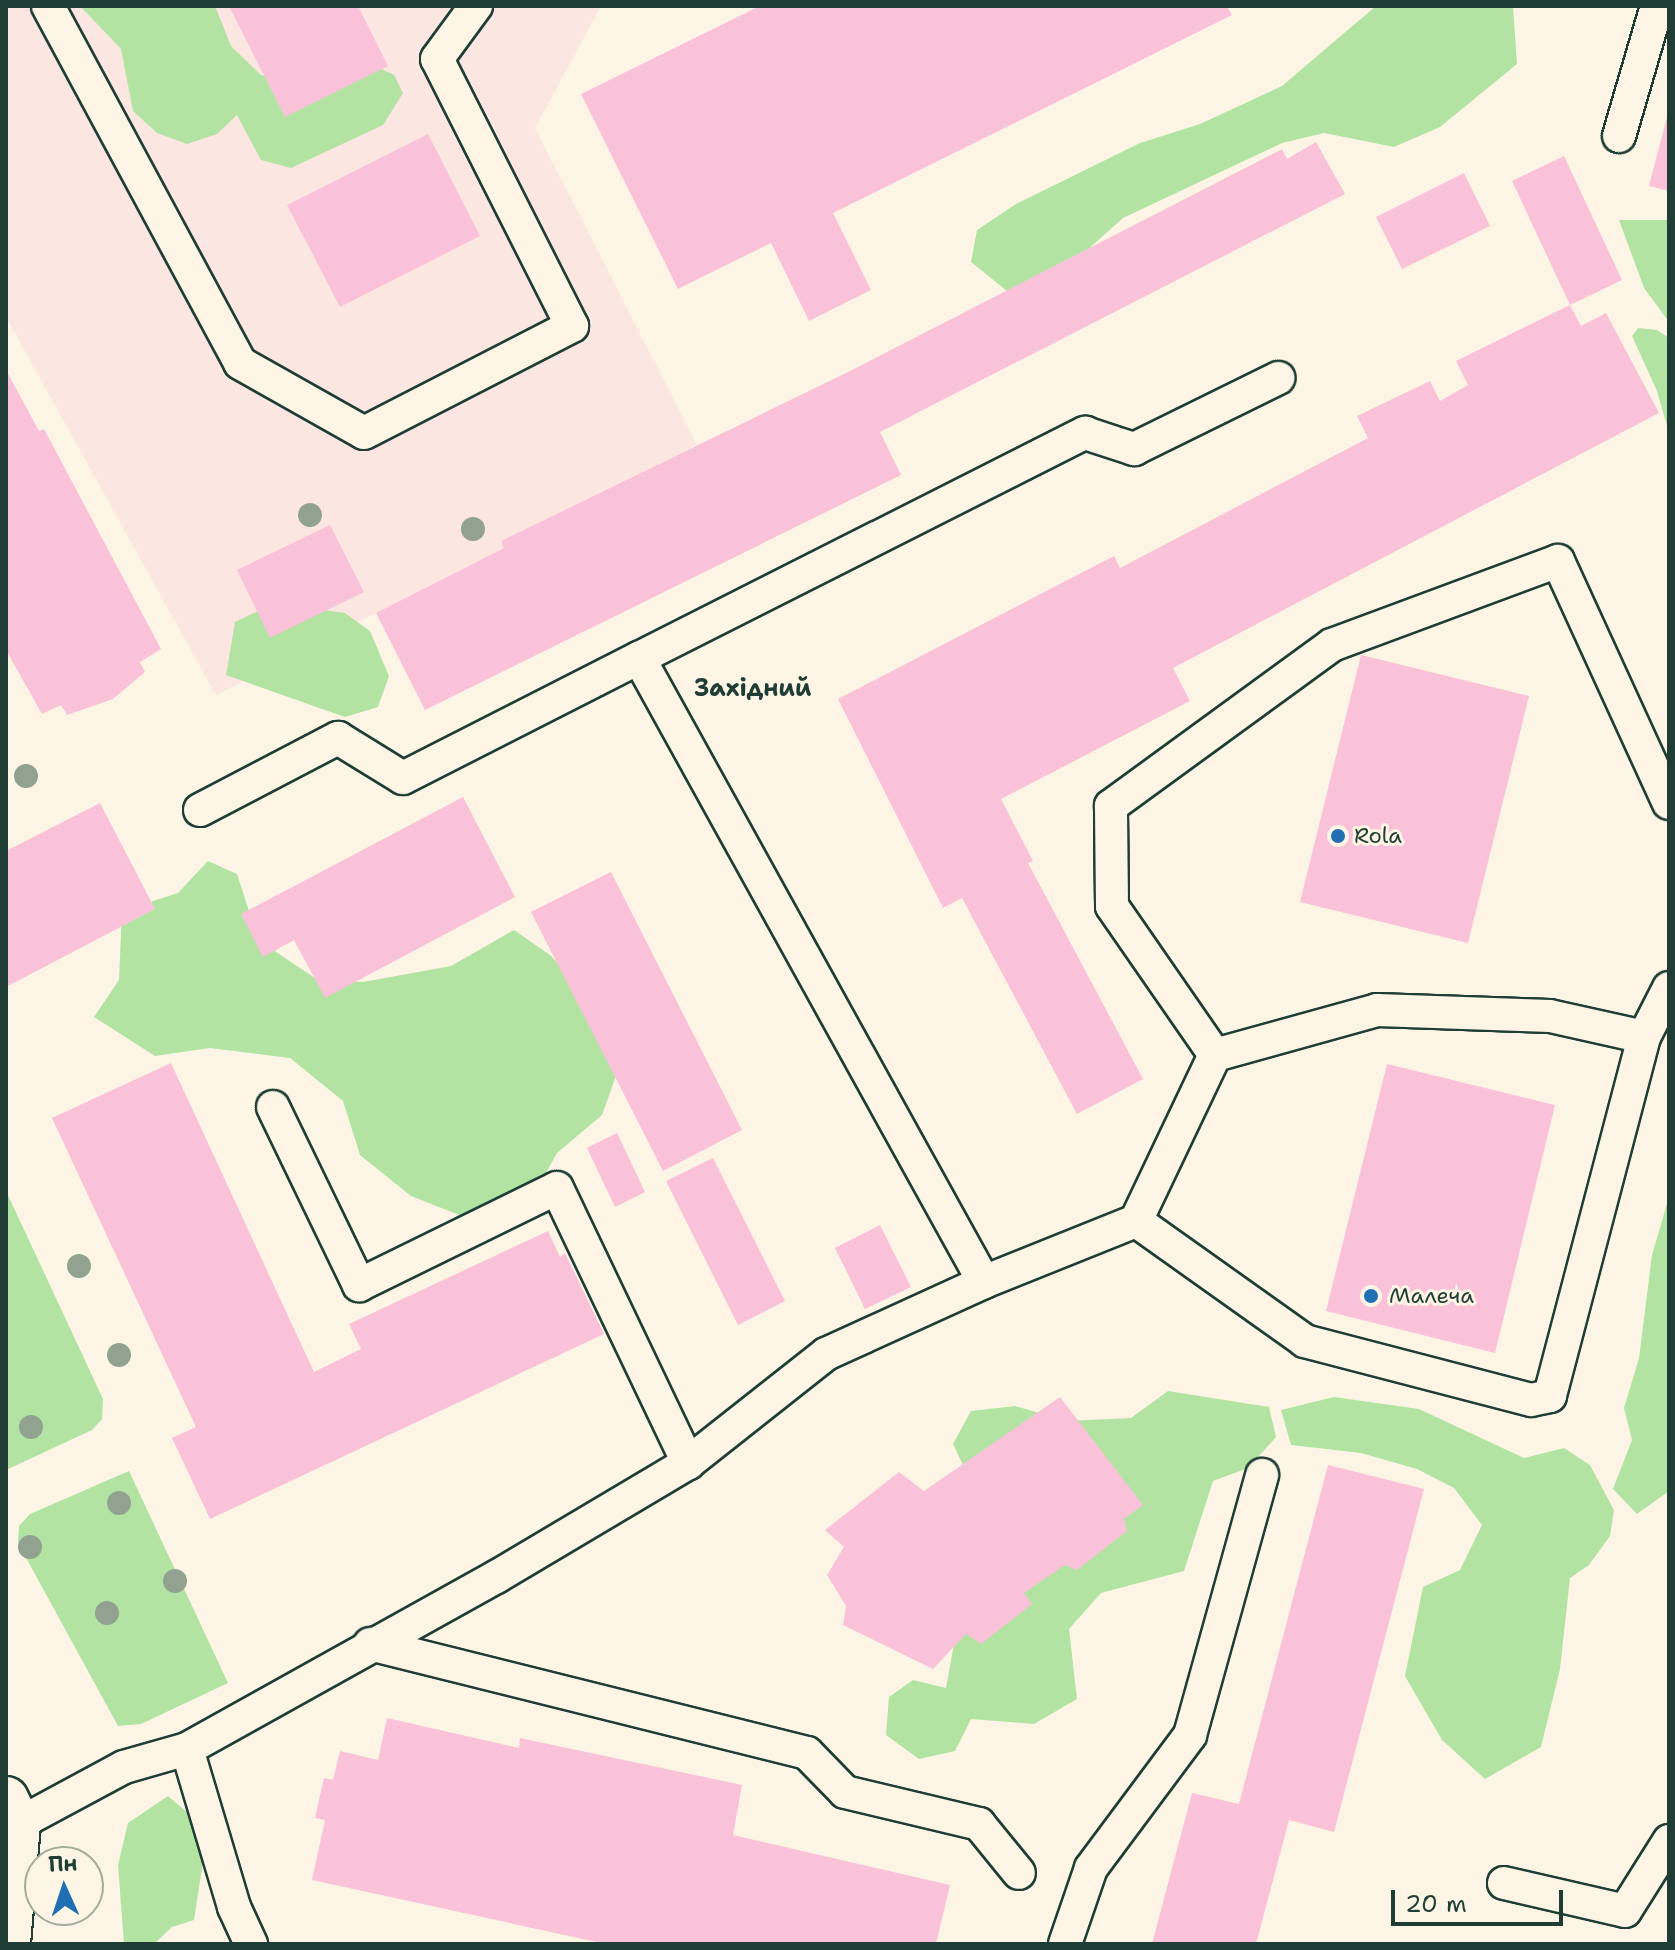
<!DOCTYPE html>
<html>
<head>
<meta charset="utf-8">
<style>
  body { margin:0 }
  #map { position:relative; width:1675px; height:1950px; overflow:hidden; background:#fcf5e5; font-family:"Shantell Sans",sans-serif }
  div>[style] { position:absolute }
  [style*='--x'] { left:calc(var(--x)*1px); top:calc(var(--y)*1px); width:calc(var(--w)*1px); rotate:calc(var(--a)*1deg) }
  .built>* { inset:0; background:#fbe6e1 }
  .green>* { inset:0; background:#b2e3a3 }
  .building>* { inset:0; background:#fac2d8 }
  .roads { filter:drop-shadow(2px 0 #1f3d34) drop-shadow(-2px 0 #1f3d34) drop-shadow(0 2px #1f3d34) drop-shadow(0 -2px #1f3d34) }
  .service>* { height:32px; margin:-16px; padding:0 16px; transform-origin:16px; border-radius:16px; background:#fcf5e5 }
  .minor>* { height:44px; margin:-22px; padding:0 22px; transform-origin:22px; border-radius:22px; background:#fcf5e5 }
  .trees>* { width:24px; height:24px; margin:-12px; border-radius:50%; background:#92a290 }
  .dots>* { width:22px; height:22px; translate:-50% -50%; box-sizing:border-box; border:4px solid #fcf5e5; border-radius:50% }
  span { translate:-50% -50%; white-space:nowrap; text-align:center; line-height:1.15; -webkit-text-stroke:6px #fcf5e5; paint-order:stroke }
  .poi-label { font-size:22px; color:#1f3d34 }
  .left { translate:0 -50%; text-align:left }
  .neighbourhood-label { font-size:24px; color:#1f3d34; font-weight:700 }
  .frame { position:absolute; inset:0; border:8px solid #1f3d34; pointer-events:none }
  .north { position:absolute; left:24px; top:1846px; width:80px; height:80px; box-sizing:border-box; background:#fcf5e5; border:2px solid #a4ab9e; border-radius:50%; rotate:357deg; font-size:22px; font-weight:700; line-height:32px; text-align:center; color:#1f3d34 }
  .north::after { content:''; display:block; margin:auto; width:28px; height:36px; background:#1f6fb2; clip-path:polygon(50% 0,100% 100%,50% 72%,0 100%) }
  .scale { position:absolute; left:1391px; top:1890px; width:172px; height:36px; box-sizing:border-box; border:4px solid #1f3d34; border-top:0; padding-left:10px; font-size:24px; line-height:28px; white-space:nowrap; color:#1f3d34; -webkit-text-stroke:6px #fcf5e5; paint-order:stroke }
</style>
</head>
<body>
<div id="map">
  <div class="built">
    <i style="clip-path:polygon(6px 6px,601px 6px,535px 128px,697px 445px,501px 541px,504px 548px,216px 695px,6px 317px)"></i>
  </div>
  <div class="green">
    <i style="clip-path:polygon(80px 6px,215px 6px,231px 46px,261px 75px,307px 87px,356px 56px,394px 75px,403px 93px,383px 125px,291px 168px,261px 160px,237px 115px,217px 134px,187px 144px,157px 133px,133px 111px,121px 49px)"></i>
    <i style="clip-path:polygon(1376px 6px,1513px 6px,1517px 64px,1440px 127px,1394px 147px,1324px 133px,1282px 143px,1123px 218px,1085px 252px,1007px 291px,971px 262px,977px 230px,1016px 204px,1140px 143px,1200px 124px,1282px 86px)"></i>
    <i style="clip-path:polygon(1619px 220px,1669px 220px,1669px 322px,1644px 288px)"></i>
    <i style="clip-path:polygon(1638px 328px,1657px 330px,1669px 338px,1669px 433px,1657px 391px,1632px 336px)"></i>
    <i style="clip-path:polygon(302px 607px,345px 613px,370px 631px,389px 676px,378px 707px,345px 717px,226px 675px,235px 622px,258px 611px)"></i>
    <i style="clip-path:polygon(208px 861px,237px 874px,249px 911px,276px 952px,318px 980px,363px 982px,451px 966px,514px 930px,550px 955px,604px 1011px,621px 1062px,602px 1115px,557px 1153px,525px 1211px,467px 1218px,411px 1196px,360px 1155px,343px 1101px,290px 1058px,210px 1048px,155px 1056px,94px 1017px,119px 980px,122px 911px,178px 893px)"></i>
    <i style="clip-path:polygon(6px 1191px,103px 1399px,102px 1419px,92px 1430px,6px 1470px)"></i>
    <i style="clip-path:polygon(1669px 1197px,1669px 1491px,1637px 1514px,1613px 1489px,1632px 1440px,1624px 1408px,1639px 1358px,1652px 1255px)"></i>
    <i style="clip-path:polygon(1168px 1391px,1269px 1407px,1276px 1437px,1248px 1468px,1213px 1481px,1184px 1571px,1101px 1593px,1069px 1629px,1077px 1699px,1034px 1724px,971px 1719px,955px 1751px,919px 1759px,886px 1735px,889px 1697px,913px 1680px,946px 1688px,980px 1500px,953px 1444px,971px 1411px,1015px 1406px,1067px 1421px,1131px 1418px)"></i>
    <i style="clip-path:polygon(1334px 1397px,1419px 1409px,1524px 1458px,1564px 1448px,1590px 1465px,1614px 1510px,1610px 1536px,1589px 1565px,1570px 1578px,1560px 1669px,1541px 1747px,1485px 1779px,1442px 1740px,1405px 1676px,1423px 1587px,1460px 1570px,1482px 1525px,1454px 1488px,1417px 1469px,1361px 1453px,1291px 1445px,1281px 1410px)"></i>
    <i style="clip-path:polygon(129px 1471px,228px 1683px,141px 1724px,118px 1726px,18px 1543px,19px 1526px,30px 1514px)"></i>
    <i style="clip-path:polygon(168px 1796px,187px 1812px,204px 1855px,194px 1920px,172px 1927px,154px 1944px,124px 1944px,118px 1865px,128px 1823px)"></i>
  </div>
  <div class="building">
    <i style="clip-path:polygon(229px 6px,358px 6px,388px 66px,285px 117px)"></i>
    <i style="clip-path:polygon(760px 6px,1227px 6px,1232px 15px,833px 213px,871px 290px,809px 321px,771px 243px,678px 289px,581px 94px)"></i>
    <i style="clip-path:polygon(1668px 113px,1669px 113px,1669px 191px,1649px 186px)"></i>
    <i style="clip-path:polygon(428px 134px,480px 236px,340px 307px,287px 205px)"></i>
    <i style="clip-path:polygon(1316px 142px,1345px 194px,880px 432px,901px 475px,425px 710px,376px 613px,504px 548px,501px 541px,850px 371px,1282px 149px,1287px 159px)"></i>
    <i style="clip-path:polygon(1564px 156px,1622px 280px,1570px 305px,1512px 181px)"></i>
    <i style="clip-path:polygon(1464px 173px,1490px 226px,1402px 269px,1376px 217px)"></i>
    <i style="clip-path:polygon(1570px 305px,1581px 326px,1606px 313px,1659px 413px,1173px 668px,1190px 701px,1001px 799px,1033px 861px,1028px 863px,1143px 1079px,1077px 1114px,962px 898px,943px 908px,838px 699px,1114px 556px,1120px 568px,1368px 438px,1357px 416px,1430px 381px,1440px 401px,1468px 385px,1456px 361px)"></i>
    <i style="clip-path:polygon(6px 370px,39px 431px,44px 429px,161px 649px,140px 662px,145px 672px,113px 699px,67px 715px,61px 705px,42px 714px,6px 650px)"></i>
    <i style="clip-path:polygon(330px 525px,364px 592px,270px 638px,237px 570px)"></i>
    <i style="clip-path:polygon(1361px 655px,1529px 696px,1468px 943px,1300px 902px)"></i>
    <i style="clip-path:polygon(463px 797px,515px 897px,325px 998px,294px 940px,263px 957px,241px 914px)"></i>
    <i style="clip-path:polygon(100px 803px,155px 909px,6px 987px,6px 851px)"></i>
    <i style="clip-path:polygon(611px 872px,742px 1130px,663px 1171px,531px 912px)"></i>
    <i style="clip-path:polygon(171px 1063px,314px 1372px,361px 1349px,349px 1324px,548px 1231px,560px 1257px,565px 1253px,604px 1334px,210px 1519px,172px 1438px,196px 1427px,52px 1118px)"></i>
    <i style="clip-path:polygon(1387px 1064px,1555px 1105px,1495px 1353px,1326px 1311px)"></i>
    <i style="clip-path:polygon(617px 1133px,645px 1192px,615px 1207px,587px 1148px)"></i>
    <i style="clip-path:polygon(713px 1158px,785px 1301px,738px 1325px,666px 1181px)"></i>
    <i style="clip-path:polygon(880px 1225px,911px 1287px,865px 1309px,835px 1248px)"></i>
    <i style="clip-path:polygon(1060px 1397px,1143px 1505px,1124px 1519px,1127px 1531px,1077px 1570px,1065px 1565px,1024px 1593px,1032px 1604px,981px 1644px,966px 1634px,933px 1669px,843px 1625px,846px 1606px,827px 1575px,844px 1547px,825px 1530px,899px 1472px,924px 1491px)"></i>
    <i style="clip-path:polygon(1328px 1465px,1424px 1489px,1334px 1832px,1289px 1820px,1256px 1944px,1152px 1944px,1192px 1793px,1239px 1804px)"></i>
    <i style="clip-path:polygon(387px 1718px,519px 1748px,520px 1738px,742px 1785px,733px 1835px,950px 1885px,936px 1944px,606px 1944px,312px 1880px,325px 1820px,315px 1818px,324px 1778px,333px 1780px,340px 1751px,378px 1760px)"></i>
  </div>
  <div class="roads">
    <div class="service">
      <i style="--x:48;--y:6;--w:405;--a:61.7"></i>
      <i style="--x:240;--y:363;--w:142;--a:29.4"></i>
      <i style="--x:364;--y:433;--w:234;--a:-27.2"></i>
      <i style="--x:572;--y:326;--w:299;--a:-116.8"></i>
      <i style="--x:437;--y:59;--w:66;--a:-53.7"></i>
      <i style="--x:1619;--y:136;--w:135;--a:-73.7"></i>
      <i style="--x:200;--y:810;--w:156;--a:-27.6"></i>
      <i style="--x:338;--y:738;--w:76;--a:31.6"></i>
      <i style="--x:403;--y:778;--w:265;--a:-27"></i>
      <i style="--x:1644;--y:1037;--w:55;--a:-63"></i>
      <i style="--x:1215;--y:1055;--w:181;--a:-124.7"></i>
      <i style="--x:1112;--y:906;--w:100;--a:-90.6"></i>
      <i style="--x:1111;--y:806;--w:273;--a:-36.1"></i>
      <i style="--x:1332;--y:645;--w:241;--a:-20.4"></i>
      <i style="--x:1558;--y:561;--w:266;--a:65.4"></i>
      <i style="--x:273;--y:1107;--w:198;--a:64.2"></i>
      <i style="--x:359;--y:1285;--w:220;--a:-26.1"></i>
      <i style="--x:557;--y:1188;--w:305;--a:64.5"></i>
      <i style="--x:984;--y:1282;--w:164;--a:-21.9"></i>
      <i style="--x:1136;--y:1221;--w:184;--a:-64.6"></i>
      <i style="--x:1215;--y:1055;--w:168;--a:-15.5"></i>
      <i style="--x:1377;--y:1010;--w:173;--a:2"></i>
      <i style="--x:1550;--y:1016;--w:96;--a:12.6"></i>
      <i style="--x:1644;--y:1037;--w:371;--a:104.7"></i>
      <i style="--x:1550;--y:1396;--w:19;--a:168"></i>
      <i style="--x:1531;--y:1400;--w:234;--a:-165.4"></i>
      <i style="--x:1305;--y:1341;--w:207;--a:-144.6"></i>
      <i style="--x:370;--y:1644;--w:450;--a:14"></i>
      <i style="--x:807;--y:1753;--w:54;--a:45.7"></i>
      <i style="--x:845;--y:1792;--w:138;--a:13.4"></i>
      <i style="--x:979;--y:1824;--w:63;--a:50.8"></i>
      <i style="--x:187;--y:1749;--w:165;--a:73.4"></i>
      <i style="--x:234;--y:1907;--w:41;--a:65.3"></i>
      <i style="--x:18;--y:1824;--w:120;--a:-28.3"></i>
      <i style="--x:124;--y:1767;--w:66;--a:-15.9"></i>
      <i style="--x:187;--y:1749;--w:354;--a:-29.1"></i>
      <i style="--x:496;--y:1577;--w:223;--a:-30.7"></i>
      <i style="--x:688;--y:1463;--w:176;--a:-38.3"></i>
      <i style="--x:826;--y:1354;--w:174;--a:-24.5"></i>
      <i style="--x:984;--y:1282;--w:713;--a:-118.94"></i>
      <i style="--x:639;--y:658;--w:500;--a:-26.8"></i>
      <i style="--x:1085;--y:433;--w:52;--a:18.1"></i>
      <i style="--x:1134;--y:449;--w:161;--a:-26.2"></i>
      <i style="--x:1504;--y:1883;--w:124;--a:13"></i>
      <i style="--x:1625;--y:1911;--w:83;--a:-57.8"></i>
      <i style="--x:1065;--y:1944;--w:80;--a:-71.1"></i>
      <i style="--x:1091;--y:1868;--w:166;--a:-53.3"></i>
      <i style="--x:1190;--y:1735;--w:270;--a:-74.5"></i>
    </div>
    <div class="minor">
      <i style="--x:6;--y:1799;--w:28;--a:64"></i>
      <i style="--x:18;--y:1824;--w:120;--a:94.8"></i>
    </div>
  </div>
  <div class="trees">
    <i style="left:310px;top:515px"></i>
    <i style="left:473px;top:529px"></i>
    <i style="left:26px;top:776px"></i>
    <i style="left:79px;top:1266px"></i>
    <i style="left:119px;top:1355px"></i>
    <i style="left:31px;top:1427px"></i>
    <i style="left:119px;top:1503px"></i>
    <i style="left:30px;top:1547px"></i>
    <i style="left:175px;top:1581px"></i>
    <i style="left:107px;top:1613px"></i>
  </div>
  <div class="dots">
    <i style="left:1338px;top:836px;background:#1f6fb2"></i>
    <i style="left:1371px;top:1296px;background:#1f6fb2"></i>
  </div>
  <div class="poi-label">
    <span class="left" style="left:1354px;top:836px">Rola</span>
    <span class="left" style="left:1389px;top:1296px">Малеча</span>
  </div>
  <div class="neighbourhood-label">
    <span style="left:753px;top:689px">Західний</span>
  </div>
  <div class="frame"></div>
  <div class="north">Пн</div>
  <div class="scale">20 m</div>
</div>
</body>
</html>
